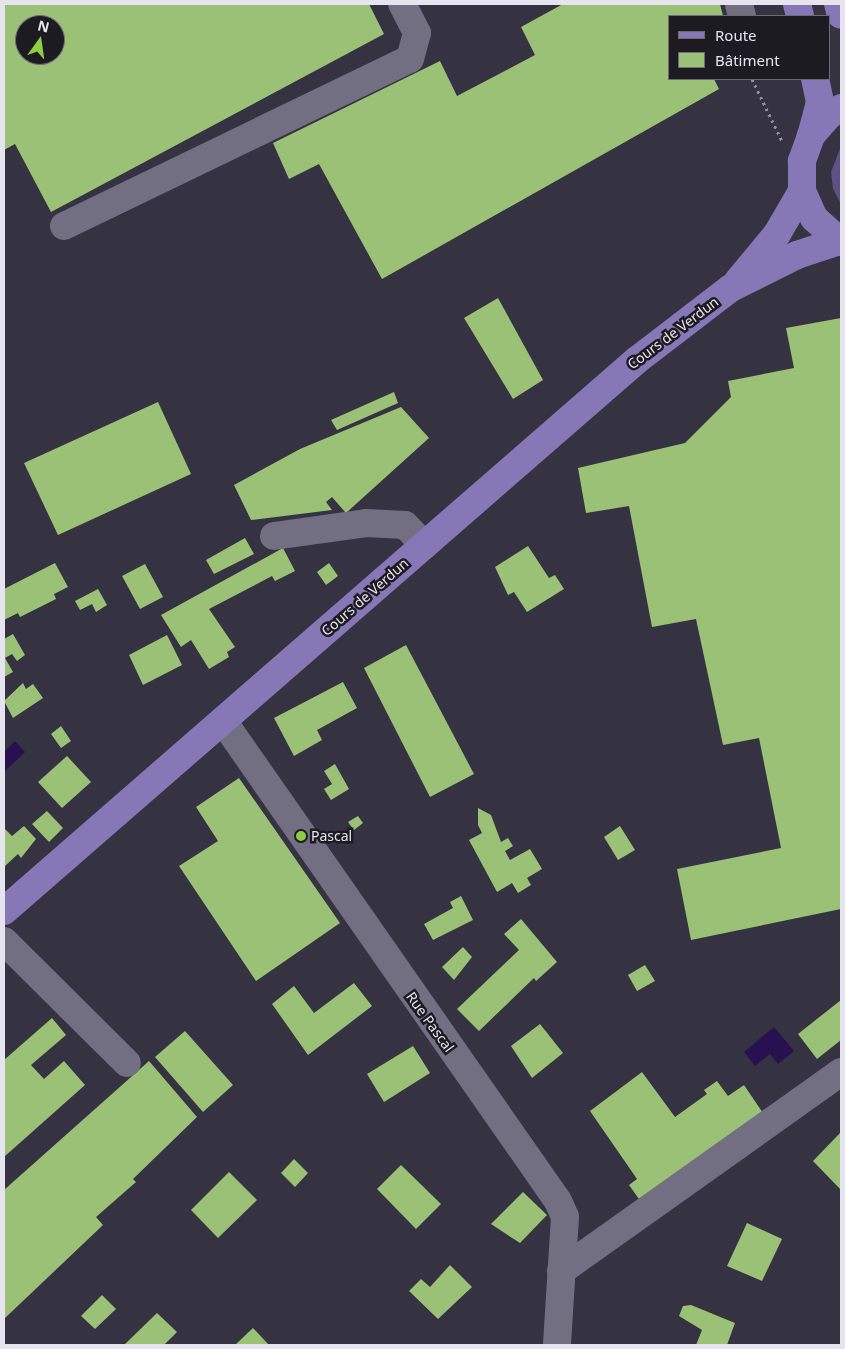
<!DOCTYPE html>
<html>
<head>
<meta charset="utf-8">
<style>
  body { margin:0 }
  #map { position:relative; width:845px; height:1349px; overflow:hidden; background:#353242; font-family:"Noto Sans",sans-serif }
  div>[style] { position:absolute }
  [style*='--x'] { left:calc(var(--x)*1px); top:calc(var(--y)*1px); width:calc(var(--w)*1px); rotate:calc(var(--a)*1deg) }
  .green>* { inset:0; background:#5d5283 }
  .water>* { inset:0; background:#271150 }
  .building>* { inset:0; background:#9bc177 }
  .path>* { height:3px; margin-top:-1.5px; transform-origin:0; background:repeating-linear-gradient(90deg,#93909e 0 2.5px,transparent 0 6.5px) }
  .minor>* { height:28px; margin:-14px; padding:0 14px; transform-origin:14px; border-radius:14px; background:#726f82 }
  .major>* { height:28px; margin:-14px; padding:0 14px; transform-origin:14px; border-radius:14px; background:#8678b6 }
  .dots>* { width:14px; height:14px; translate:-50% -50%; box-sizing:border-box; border:2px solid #1c1b22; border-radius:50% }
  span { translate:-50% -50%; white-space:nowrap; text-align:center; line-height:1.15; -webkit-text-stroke:5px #1c1b22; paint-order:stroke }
  .street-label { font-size:14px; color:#e6e4ef }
  .poi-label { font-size:14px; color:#e6e4ef }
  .left { translate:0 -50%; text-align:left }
  .frame { position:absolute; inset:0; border:5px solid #e6e4ef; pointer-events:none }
  .legend { position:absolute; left:668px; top:15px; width:162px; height:65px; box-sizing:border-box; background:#1c1b22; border:1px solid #6d6b74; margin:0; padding:6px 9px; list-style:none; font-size:15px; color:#e6e4ef }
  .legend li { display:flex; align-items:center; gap:10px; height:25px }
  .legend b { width:25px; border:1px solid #6d6b74 }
  .north { position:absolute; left:15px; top:15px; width:50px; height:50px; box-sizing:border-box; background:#1c1b22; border:1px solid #6d6b74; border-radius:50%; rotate:14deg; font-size:14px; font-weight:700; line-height:20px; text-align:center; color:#e6e4ef }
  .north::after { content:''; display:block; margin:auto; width:18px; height:22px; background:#8fcd42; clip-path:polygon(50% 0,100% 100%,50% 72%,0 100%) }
</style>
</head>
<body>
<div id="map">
  <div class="green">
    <i style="clip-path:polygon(841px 146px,841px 204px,833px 189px,831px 172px)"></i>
  </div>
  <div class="water">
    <i style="clip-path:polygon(15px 741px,25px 752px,4px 772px,4px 752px)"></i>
    <i style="clip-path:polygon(774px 1027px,794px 1051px,778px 1064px,770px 1054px,755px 1066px,744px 1052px)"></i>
  </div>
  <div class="building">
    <i style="clip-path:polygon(evenodd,4px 4px,369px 4px,384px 34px,51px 212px,15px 144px,4px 150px,4px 4px,25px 25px,55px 25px,55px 55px,25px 55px,25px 25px)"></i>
    <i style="clip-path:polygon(563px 4px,720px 4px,723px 16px,669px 16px,669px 79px,714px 79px,719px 89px,382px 279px,319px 164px,289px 179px,273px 143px,440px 61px,457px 96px,535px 55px,521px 27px)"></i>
    <i style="clip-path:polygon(498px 298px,543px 380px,513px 399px,464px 318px)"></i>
    <i style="clip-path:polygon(841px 318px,841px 909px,691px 940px,677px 869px,781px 848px,759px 738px,723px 745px,696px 619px,652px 627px,629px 506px,586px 513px,578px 468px,685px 443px,731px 397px,728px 381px,794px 368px,786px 328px)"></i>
    <i style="clip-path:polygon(394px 392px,398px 403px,337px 430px,331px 420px)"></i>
    <i style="clip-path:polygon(158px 402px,191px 474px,58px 535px,24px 463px)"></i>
    <i style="clip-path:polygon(401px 407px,429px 438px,346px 513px,332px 497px,326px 502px,332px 510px,251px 520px,234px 485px,300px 449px)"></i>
    <i style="clip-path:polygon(245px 538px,254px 554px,214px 574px,206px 560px)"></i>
    <i style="clip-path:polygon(528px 546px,549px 578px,555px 575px,564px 589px,527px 612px,514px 592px,508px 595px,495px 567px)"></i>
    <i style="clip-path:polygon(283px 548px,295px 571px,275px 581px,272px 576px,209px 609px,235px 647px,227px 652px,229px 657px,209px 669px,191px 640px,181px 647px,161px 615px)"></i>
    <i style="clip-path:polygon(55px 563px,68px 587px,54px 594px,56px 599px,20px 617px,18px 613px,4px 620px,4px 589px)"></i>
    <i style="clip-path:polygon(329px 563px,338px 576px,326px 585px,317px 572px)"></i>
    <i style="clip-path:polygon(145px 564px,163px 597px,140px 609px,122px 576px)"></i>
    <i style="clip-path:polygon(98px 589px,107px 605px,96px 612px,92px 604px,80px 610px,75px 601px)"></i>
    <i style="clip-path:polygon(13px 634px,25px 655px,17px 661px,12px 654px,5px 658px,13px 672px,4px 677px,4px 639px)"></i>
    <i style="clip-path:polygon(167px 635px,182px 665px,143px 685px,129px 655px)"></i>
    <i style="clip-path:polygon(406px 645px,474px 774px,430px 797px,364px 668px)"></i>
    <i style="clip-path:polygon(343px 682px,357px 708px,317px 730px,322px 740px,294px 756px,274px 718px)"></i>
    <i style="clip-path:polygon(23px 683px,26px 689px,33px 684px,43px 698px,13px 718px,4px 701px)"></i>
    <i style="clip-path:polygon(61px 726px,71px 741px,61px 748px,51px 734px)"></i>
    <i style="clip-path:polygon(67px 756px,91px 782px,62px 808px,38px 782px)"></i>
    <i style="clip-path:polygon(335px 764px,349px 789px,331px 800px,324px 789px,332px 784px,324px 771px)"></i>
    <i style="clip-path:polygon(239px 778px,340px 923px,256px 981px,179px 866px,218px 841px,196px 807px)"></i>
    <i style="clip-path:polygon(478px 808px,491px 815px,501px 842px,508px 838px,513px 846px,505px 851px,510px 860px,530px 849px,542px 869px,527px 878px,531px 885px,518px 893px,512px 883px,497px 892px,469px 840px,482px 833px,478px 825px)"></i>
    <i style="clip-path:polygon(47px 811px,63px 828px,49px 842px,32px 824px)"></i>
    <i style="clip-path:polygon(358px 816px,363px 823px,354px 830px,348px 822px)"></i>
    <i style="clip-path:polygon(24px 826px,36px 839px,21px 858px,18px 854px,4px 867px,4px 828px,12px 836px)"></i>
    <i style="clip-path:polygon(620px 826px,635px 850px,618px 860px,604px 837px)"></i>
    <i style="clip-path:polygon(461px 896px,473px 920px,433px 940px,424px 924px,453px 908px,450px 902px)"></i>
    <i style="clip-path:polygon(521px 919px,557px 962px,536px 981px,534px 978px,479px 1031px,457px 1009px,519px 950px,504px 934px)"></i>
    <i style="clip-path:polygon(463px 947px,472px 957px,454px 980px,442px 967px)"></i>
    <i style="clip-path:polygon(645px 965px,655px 981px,637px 991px,628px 975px)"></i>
    <i style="clip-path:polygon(354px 983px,372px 1006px,308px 1055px,272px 1004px,294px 986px,314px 1013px)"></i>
    <i style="clip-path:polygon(841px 1000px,841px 1040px,817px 1059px,798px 1034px)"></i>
    <i style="clip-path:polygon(52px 1018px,66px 1035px,31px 1065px,44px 1079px,64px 1061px,85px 1085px,4px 1157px,4px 1060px)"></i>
    <i style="clip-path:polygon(540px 1024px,563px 1053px,532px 1078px,511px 1046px)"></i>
    <i style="clip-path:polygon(185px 1031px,233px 1085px,203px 1112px,155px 1057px)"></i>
    <i style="clip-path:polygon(413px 1046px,430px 1073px,384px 1102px,367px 1074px)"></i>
    <i style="clip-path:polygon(149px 1061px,197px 1117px,133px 1179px,136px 1182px,96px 1217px,103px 1225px,4px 1319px,4px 1190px)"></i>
    <i style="clip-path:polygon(642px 1072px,675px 1117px,707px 1094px,704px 1090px,717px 1081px,728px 1096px,744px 1085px,765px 1116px,639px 1199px,629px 1185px,637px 1179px,590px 1111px)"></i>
    <i style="clip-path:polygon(841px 1132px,841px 1190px,813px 1161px)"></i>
    <i style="clip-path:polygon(294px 1159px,308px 1173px,295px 1187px,281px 1173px)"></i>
    <i style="clip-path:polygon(401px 1165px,441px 1204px,416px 1229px,377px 1189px)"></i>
    <i style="clip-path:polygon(229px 1172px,257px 1200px,218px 1238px,191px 1210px)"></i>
    <i style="clip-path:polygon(523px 1192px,547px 1215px,520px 1243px,491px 1224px)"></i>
    <i style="clip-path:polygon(747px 1223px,782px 1239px,762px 1281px,727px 1266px)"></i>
    <i style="clip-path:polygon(450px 1265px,472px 1287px,438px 1319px,409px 1291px,421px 1279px,430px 1287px)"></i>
    <i style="clip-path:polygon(102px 1295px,116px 1309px,95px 1329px,81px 1316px)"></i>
    <i style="clip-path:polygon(691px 1305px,735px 1323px,727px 1345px,696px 1345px,702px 1330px,679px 1316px,683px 1306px)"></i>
    <i style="clip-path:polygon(157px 1313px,177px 1332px,164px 1345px,124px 1345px)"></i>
    <i style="clip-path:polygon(253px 1328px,269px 1345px,235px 1345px)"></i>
  </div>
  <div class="path">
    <i style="--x:752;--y:79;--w:69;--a:64.2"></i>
  </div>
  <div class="minor">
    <i style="--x:739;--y:4;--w:12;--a:76"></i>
    <i style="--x:64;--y:226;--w:384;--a:-25.8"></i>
    <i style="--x:410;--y:59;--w:27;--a:-75"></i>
    <i style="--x:417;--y:33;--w:33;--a:-117"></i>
    <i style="--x:274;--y:536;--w:93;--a:-8"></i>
    <i style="--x:366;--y:523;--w:39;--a:3"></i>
    <i style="--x:405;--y:525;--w:28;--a:46"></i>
    <i style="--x:223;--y:721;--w:585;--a:55.09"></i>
    <i style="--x:558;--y:1201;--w:17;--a:66"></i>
    <i style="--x:565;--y:1217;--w:128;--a:93.6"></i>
    <i style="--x:4;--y:941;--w:173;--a:44.8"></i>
    <i style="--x:561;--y:1271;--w:344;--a:-35.4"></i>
  </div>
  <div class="major">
    <i style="--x:797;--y:4;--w:12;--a:76"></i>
    <i style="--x:838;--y:4;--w:11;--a:75"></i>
    <i style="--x:841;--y:108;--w:14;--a:150"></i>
    <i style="--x:829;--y:115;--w:28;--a:131"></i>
    <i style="--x:811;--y:136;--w:27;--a:110"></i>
    <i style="--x:802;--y:161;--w:30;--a:90"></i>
    <i style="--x:802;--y:191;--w:30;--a:66"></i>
    <i style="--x:814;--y:218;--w:36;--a:42"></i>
    <i style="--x:811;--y:136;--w:35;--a:-75"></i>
    <i style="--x:820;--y:102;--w:24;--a:-102"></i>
    <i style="--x:738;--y:281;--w:61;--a:-50.3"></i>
    <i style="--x:777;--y:234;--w:50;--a:-59.8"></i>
    <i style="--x:4;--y:911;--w:839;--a:-41.04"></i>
    <i style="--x:637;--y:360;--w:118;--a:-37.5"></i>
    <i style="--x:731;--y:288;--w:74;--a:-26.6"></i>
    <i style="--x:797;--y:255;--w:44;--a:-18.4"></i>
  </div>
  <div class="dots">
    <i style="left:301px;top:836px;background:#8fcd42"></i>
  </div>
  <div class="street-label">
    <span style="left:673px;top:333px;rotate:-37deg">Cours de Verdun</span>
    <span style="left:365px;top:597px;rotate:-41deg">Cours de Verdun</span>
    <span style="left:430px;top:1022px;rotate:54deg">Rue Pascal</span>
  </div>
  <div class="poi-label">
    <span class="left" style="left:311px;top:836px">Pascal</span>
  </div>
  <div class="frame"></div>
  <ul class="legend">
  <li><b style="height:6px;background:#8678b6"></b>Route</li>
  <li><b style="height:14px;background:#9bc177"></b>Bâtiment</li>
  </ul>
  <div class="north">N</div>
</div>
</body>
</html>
